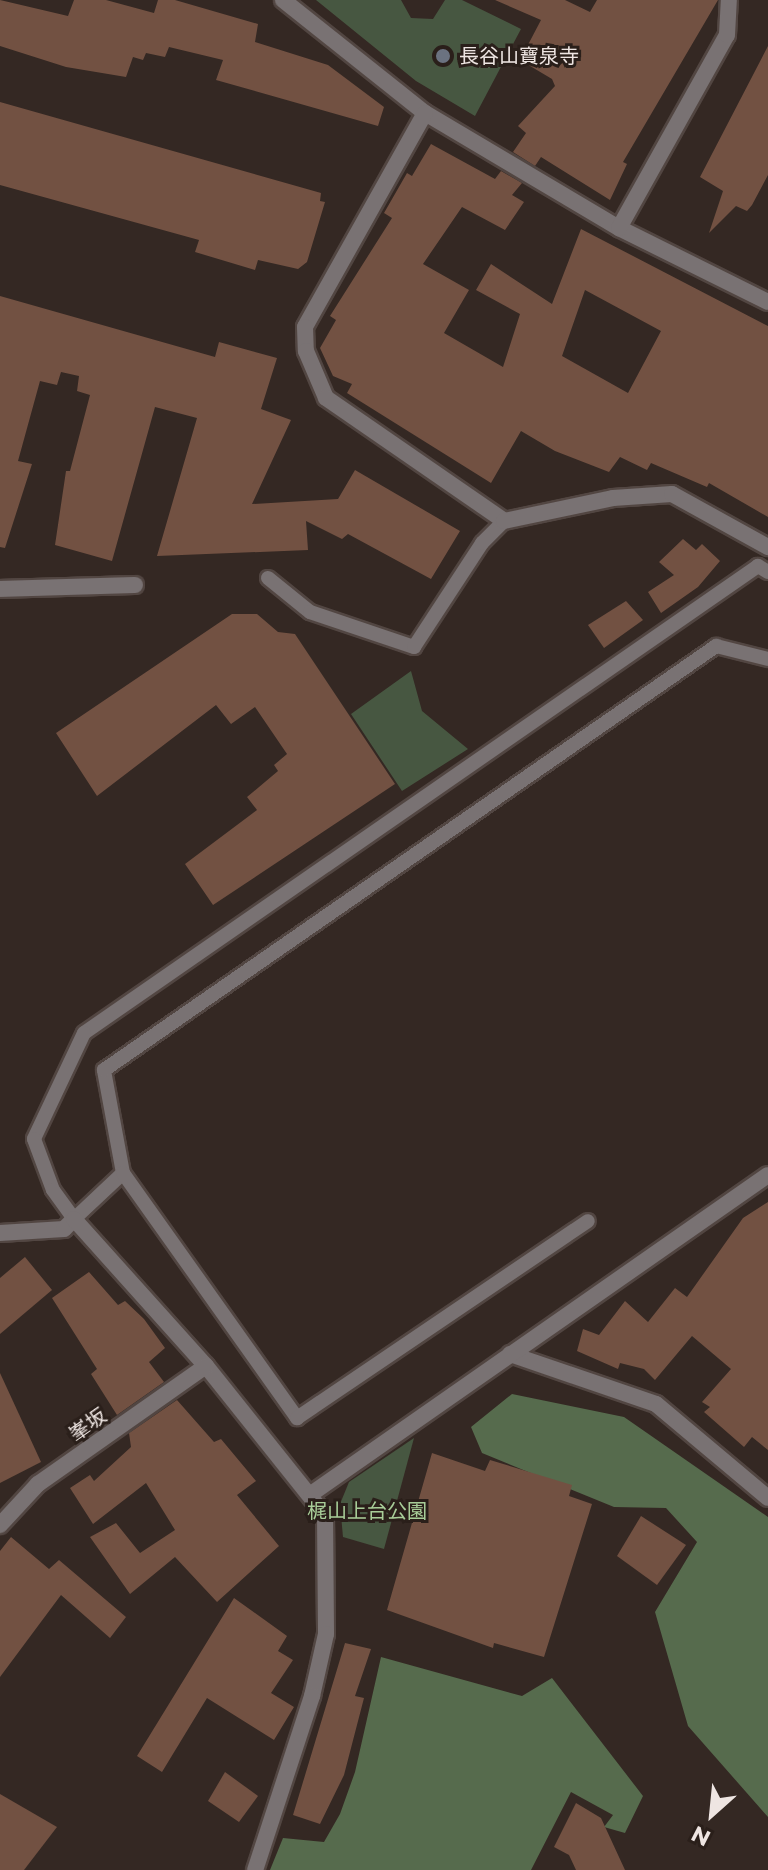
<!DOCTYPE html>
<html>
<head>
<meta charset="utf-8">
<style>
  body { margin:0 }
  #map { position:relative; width:768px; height:1870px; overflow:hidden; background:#342823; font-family:Montserrat,"Noto Sans JP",sans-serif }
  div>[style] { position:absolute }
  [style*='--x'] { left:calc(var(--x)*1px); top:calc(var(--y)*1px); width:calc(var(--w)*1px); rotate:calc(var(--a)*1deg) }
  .green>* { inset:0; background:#475741 }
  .forest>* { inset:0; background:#566b4d }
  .building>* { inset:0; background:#725142 }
  .roads { filter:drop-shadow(2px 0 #524642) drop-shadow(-2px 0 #524642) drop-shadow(0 2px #524642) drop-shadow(0 -2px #524642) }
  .lane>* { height:14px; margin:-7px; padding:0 7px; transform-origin:7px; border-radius:7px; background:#797273 }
  .street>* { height:16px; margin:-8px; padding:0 8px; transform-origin:8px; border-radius:8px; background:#797273 }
  .dots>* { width:22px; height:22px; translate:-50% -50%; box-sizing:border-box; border:4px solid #2a1f1a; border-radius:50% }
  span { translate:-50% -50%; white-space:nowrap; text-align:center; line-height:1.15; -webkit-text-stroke:6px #2a1f1a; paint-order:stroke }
  .poi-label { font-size:20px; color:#eee5e2 }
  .left { translate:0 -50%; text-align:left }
  .street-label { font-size:20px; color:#eee5e2 }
  .park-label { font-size:20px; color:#a8cd98 }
  .north { position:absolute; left:672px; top:1774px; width:80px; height:80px; -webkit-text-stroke:6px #2a1f1a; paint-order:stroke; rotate:207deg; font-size:22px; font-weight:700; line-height:32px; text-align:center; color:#eee5e2 }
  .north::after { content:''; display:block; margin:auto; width:28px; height:36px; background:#eee5e2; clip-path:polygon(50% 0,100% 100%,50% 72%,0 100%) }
</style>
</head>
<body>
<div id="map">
  <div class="green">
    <i style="clip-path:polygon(316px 0,401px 0,411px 18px,433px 19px,445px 0,462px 0,521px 29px,475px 116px,416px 81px)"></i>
    <i style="clip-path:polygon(411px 671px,422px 711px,468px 749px,402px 791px,351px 714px)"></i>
    <i style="clip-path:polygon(414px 1438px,384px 1549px,343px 1537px,340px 1504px,349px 1482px)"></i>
  </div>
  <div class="forest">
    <i style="clip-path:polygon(512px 1394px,624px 1417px,768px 1517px,768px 1817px,688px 1726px,655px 1612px,697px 1542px,666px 1508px,614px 1507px,482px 1453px,471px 1427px)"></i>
    <i style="clip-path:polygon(381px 1657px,522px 1696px,552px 1678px,643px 1796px,625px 1833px,604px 1827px,613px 1815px,571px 1792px,531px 1870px,270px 1870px,283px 1838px,324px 1842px,340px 1814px,355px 1772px)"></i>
  </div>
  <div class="building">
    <i style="clip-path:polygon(0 0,68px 16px,74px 0,106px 0,154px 13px,158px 0,175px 0,258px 24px,255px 42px,328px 65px,384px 107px,378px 126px,216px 80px,223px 60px,169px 47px,165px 57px,146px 53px,143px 60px,133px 57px,126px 77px,66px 67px,0 46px)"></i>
    <i style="clip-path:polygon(495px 0,565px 0,590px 12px,597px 0,718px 0,623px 162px,627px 164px,610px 200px,541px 157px,535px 166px,513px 152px,526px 133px,518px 126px,555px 86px,552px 79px,520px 60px,541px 20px)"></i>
    <i style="clip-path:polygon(768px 46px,768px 175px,752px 205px,747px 211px,736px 206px,709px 233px,723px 191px,700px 177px)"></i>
    <i style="clip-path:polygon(0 102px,321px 193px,320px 201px,325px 202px,307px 262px,298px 269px,258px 260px,255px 270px,195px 252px,199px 240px,0 185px)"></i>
    <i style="clip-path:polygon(evenodd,431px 144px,495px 179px,501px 171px,522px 183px,512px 195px,524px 202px,505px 230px,462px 207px,423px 264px,469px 290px,444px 333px,503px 367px,520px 314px,476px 290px,491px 264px,552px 304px,581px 229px,768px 326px,768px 517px,709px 483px,707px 487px,651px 463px,647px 470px,620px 457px,609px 472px,555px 451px,521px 431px,491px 483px,347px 393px,352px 384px,333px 376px,320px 348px,336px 320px,330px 316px,392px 218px,384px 213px,407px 173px,412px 176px,431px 144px,585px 290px,661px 331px,628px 393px,562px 356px,585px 290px)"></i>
    <i style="clip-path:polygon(0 296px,215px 357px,219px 342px,277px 358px,261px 409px,291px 420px,252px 504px,338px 499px,355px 470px,460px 531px,431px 579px,348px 534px,342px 539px,306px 521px,308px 550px,157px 556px,197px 418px,155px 407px,112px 561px,55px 545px,66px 471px,70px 471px,90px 395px,77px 391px,79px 376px,61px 372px,57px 385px,40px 381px,18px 461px,32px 464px,5px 548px,0 547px)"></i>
    <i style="clip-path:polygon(683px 539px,696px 550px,702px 544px,720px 561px,698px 587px,661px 613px,648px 592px,674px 575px,659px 562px)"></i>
    <i style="clip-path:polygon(626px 601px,643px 620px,604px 648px,588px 625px)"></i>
    <i style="clip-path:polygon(232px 614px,257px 614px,278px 632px,295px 634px,395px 784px,213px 905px,185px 864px,257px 810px,247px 797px,278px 771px,274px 765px,287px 754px,255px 707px,231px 724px,216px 705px,97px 796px,56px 733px)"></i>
    <i style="clip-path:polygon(768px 1202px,768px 1450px,752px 1437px,744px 1447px,704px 1412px,710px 1407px,702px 1402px,731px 1369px,692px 1336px,655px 1380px,644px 1369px,620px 1363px,618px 1369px,577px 1351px,583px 1329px,599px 1335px,625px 1301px,648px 1322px,675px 1288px,687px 1297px,743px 1218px)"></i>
    <i style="clip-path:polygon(25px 1257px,52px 1290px,0 1334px,0 1278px)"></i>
    <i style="clip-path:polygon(89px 1272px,118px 1305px,125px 1301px,144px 1319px,165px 1348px,149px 1362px,164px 1382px,117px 1415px,91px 1374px,97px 1369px,52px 1298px)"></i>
    <i style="clip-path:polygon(0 1373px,41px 1462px,0 1483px)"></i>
    <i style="clip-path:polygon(177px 1400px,214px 1442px,221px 1439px,256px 1481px,237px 1495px,279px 1546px,217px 1602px,175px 1557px,130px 1594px,90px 1537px,116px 1523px,140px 1553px,175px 1530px,146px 1483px,93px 1524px,70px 1488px,90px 1475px,94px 1481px,131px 1447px,129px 1433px)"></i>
    <i style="clip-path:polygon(432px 1453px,485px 1471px,490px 1460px,572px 1485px,569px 1496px,592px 1504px,544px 1657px,494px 1643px,493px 1648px,387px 1610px)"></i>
    <i style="clip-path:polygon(641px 1516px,686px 1545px,657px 1585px,617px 1556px)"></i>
    <i style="clip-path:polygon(11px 1537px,49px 1569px,59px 1560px,126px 1617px,110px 1638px,61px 1595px,0 1677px,0 1551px)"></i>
    <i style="clip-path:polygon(234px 1598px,287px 1636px,278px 1651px,293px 1660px,271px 1693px,294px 1707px,274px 1740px,207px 1698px,162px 1772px,137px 1756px)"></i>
    <i style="clip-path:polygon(345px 1643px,371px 1649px,355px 1696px,364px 1698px,344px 1775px,320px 1824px,293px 1815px)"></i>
    <i style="clip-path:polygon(225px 1772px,258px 1796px,239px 1822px,208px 1801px)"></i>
    <i style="clip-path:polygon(0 1794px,57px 1827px,24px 1870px,0 1870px)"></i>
    <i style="clip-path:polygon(576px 1803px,601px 1818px,625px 1870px,576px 1870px,569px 1855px,554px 1847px)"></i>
  </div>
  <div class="roads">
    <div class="lane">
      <i style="--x:768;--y:572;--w:12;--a:-149"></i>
      <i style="--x:758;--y:566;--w:820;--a:145.28"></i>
      <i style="--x:84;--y:1033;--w:117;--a:115.3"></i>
      <i style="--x:34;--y:1139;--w:54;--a:69.6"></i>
      <i style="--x:53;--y:1190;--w:36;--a:54"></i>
      <i style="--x:74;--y:1219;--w:67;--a:-43.2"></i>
      <i style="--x:123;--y:1173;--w:105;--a:-100.5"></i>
      <i style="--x:104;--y:1070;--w:745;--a:-34.71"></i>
      <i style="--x:716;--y:646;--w:54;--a:14"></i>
      <i style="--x:268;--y:578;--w:54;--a:39"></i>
      <i style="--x:310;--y:612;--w:110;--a:18.6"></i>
      <i style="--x:414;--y:647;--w:124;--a:-56.8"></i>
      <i style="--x:482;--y:543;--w:31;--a:-45"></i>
      <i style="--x:123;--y:1173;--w:301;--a:54.6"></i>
      <i style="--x:297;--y:1418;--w:351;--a:-34.1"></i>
    </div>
    <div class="street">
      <i style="--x:283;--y:0;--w:181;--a:38.5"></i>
      <i style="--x:425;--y:113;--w:226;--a:30.7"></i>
      <i style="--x:619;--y:228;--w:166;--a:26.4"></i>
      <i style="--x:425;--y:113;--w:245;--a:119.3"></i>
      <i style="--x:305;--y:327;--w:24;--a:88"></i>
      <i style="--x:306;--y:351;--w:51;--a:66.9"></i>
      <i style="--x:326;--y:398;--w:216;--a:34.6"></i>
      <i style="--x:504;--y:521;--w:111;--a:-11.9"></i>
      <i style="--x:613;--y:498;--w:59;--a:-3.9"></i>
      <i style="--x:672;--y:494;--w:110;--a:28.9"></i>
      <i style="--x:619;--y:228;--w:221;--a:-60.8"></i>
      <i style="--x:727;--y:35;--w:35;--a:-87"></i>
      <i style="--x:0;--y:589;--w:135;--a:-1.7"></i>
      <i style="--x:0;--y:1233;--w:64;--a:-3.6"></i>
      <i style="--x:64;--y:1229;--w:14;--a:-45"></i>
      <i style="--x:74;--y:1219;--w:198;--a:48.1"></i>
      <i style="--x:206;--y:1366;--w:191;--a:51.4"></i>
      <i style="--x:325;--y:1515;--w:119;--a:89.5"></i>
      <i style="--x:326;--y:1634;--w:64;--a:102.7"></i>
      <i style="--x:312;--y:1696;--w:183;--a:108.1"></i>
      <i style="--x:510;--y:1354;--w:154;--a:18.9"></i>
      <i style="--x:656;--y:1404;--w:146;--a:40"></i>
      <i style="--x:311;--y:1494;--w:557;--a:-34.92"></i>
      <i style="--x:0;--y:1525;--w:56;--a:-47.2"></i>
      <i style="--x:38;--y:1484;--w:205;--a:-35.1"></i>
    </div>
  </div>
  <div class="dots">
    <i style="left:443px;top:56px;background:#6b7280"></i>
  </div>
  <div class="poi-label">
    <span class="left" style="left:459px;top:56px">長谷山寶泉寺</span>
  </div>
  <div class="street-label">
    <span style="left:88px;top:1425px;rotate:-35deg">峯坂</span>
  </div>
  <div class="park-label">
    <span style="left:367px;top:1511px">梶山上台公園</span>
  </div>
  <div class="north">N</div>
</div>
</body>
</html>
